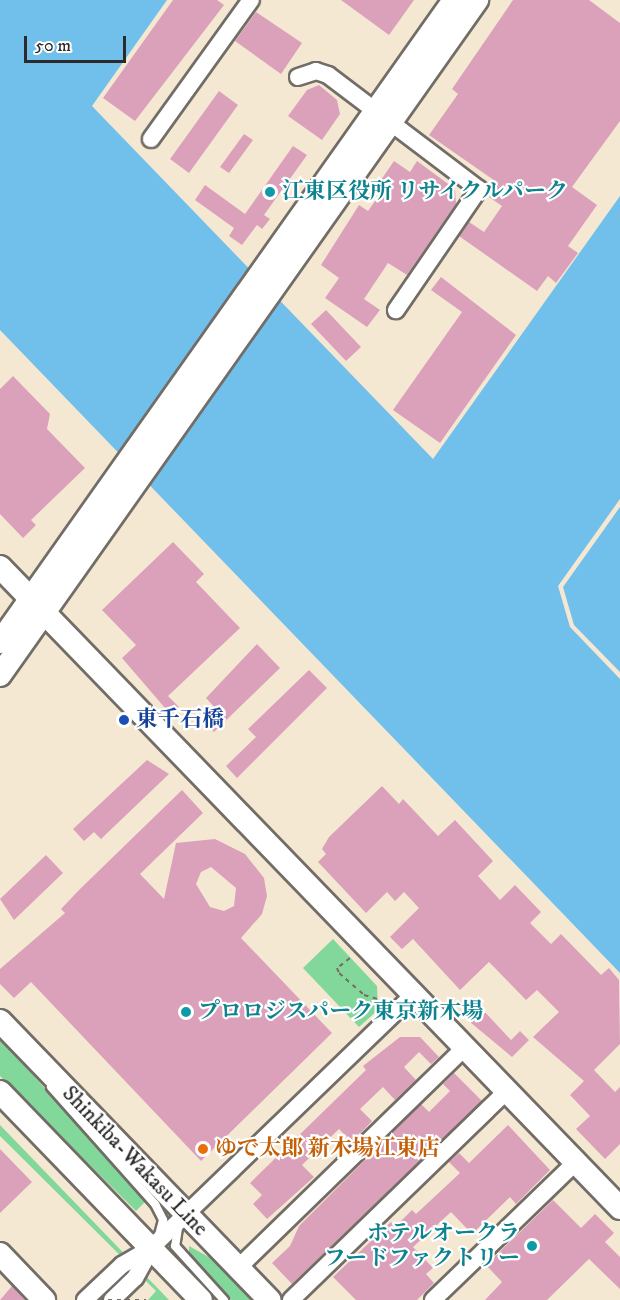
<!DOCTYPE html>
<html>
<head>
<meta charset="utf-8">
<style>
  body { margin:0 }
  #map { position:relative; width:620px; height:1300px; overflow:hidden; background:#f5e8d3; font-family:"IM FELL DW Pica","Noto Serif JP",serif }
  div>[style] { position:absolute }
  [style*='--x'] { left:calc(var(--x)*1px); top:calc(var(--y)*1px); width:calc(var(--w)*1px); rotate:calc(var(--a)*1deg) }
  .green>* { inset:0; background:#82d79a }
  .water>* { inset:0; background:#71bfeb }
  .pier>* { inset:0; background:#f5e8d3 }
  .building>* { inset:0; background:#dba1bb }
  .path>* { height:2px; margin-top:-1px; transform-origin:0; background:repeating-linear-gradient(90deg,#726d66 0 4.5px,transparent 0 9px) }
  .roads { filter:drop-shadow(2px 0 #726d66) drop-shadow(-2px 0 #726d66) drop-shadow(0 2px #726d66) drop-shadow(0 -2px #726d66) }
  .lane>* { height:8px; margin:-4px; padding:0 4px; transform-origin:4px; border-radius:4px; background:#fff }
  .street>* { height:16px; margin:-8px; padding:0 8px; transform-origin:8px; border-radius:8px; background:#fff }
  .secondary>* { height:22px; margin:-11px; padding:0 11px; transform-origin:11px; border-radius:11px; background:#fff }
  .path-bridge>* { height:2px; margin-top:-1px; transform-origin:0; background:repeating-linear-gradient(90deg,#726d66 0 4.5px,transparent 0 9px) }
  .dots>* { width:16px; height:16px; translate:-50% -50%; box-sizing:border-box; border:3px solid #fff; border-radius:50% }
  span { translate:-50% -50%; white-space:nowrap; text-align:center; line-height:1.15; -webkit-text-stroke:4.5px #fff; paint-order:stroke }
  .culture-label { font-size:22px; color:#0d838f; font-weight:700 }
  .left { translate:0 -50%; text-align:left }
  .right { translate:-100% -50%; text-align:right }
  .transit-label { font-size:22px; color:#164399; font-weight:700 }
  .food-label { font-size:22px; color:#c56008; font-weight:700 }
  .street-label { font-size:22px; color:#2b2b2b }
  .scale { position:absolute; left:24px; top:36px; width:102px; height:27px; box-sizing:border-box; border:3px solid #2b2b2b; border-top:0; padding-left:8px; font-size:18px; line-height:21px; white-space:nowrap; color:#2b2b2b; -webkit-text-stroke:4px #fff; paint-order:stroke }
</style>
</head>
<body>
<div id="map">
  <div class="green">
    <i style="clip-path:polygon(333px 939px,377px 986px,378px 1010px,359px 1027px,303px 968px)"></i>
    <i style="clip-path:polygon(0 1038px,141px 1196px,145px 1202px,136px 1211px,0 1076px)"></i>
    <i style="clip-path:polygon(0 1125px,169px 1300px,148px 1300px,156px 1291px,0 1136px)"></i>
    <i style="clip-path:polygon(189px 1246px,216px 1261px,254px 1300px,231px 1300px,189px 1256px)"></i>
  </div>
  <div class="water">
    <i style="clip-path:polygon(0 0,167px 0,92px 106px,433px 459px,620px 196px,620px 973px,0 330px)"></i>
  </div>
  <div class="pier">
    <i style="clip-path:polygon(620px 499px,620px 507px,563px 587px,574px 625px,620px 672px,620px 679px,570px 627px,558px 586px)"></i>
  </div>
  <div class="building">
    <i style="clip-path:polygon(173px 0,217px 0,224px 5px,135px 121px,103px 98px)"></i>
    <i style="clip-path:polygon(341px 0,414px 0,389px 35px)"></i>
    <i style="clip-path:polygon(513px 0,589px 0,620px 23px,620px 121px,572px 187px,597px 205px,568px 246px,578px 253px,556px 283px,548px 276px,537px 291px,459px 236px,469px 222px,484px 232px,502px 206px,489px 197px,498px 183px,429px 135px,458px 94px,452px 89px)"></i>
    <i style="clip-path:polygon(256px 12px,302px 43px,281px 74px,235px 41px)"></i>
    <i style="clip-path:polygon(319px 85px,337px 100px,340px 114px,322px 140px,288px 116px,307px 90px)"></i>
    <i style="clip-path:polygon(219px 91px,238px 105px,189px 173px,170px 159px)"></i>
    <i style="clip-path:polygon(244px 134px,253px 140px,229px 173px,220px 167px)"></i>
    <i style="clip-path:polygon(293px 146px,307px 155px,264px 215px,270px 219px,262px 229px,257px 225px,242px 245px,229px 236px,234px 228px,195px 200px,205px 185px,245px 214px)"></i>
    <i style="clip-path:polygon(394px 161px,410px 172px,417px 161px,455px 189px,456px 204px,407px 275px,388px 263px,364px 299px,380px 310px,367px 327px,325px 298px,339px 278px,321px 265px,359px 205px,368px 211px,387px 184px,381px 180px)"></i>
    <i style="clip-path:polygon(441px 277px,516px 335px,440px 443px,393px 410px,462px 312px,431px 290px)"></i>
    <i style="clip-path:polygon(326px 310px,361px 347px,346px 361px,311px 324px)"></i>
    <i style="clip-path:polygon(13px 376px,50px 414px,47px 429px,85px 468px,31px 520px,36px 525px,23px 538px,0 514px,0 389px)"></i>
    <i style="clip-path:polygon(173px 542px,204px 574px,196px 582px,240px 628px,168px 696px,179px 707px,171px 715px,122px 658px,136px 645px,102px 610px)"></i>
    <i style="clip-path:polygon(257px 644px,280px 668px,214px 732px,204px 722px,217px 710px,206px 698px)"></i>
    <i style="clip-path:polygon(309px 670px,327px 688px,237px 778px,226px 766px,256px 737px,248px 729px)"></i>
    <i style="clip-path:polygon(147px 760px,169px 774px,101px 839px,94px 832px,84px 841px,73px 829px)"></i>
    <i style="clip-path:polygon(382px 786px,399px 804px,403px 799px,438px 836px,455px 820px,493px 861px,478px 876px,500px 900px,515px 885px,541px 912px,530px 923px,551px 944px,561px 934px,601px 975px,609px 968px,619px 980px,620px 1044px,594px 1070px,615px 1092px,620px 1087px,620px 1144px,605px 1159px,576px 1129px,590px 1116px,570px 1095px,584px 1081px,533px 1037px,559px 1012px,537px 990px,526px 1000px,489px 962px,460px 990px,413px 939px,402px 949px,390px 937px,419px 908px,404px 892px,395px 901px,387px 892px,366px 913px,318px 862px,326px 854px,322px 849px,329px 837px)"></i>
    <i style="clip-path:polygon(evenodd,182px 790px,203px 813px,140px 874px,164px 899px,176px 843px,215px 839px,245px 854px,264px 878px,267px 896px,262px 914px,241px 938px,332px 1033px,201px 1161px,31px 982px,14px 998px,0 984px,0 969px,65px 913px,61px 909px,79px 890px,182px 790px,211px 867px,236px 888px,234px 906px,224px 911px,210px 907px,196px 884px,201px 872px,211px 867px)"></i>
    <i style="clip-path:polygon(46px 855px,63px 873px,14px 920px,0 899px)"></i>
    <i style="clip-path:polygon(483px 1010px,511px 1040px,520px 1031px,529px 1040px,512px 1057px,470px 1022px)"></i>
    <i style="clip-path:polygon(400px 1037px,420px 1037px,439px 1057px,431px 1064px,419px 1052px,404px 1067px,416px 1080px,395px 1100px,383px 1087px,360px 1109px,372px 1121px,352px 1142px,339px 1129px,302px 1165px,314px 1177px,267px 1219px,253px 1204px,262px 1195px,250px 1183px,366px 1070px,363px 1066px)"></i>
    <i style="clip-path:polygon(454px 1073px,482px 1101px,292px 1284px,272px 1263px,290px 1246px,299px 1226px,421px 1104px,429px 1112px,450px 1091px,443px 1084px)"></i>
    <i style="clip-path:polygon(508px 1125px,550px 1170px,516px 1204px,510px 1197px,472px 1234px,451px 1212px,413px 1247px,433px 1268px,426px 1274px,434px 1283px,417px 1300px,356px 1300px,333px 1277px,391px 1222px,395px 1227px,412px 1210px,416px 1214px,460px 1173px,449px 1162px,459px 1153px,469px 1163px)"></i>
    <i style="clip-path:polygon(0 1149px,32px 1182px,0 1213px)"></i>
    <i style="clip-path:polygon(553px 1200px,581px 1228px,595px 1214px,614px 1233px,605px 1242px,620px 1257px,620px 1289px,589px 1259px,547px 1300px,485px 1300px,502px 1282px,486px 1265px)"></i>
    <i style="clip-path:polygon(12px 1286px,25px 1300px,0 1300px)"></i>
  </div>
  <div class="path">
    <i style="--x:350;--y:958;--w:16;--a:142"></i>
    <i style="--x:337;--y:968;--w:5;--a:68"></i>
    <i style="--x:339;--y:973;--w:33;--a:41"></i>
    <i style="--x:364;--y:995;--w:15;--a:16"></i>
  </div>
  <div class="roads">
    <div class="lane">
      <i style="--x:51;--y:1087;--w:157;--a:48.4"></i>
      <i style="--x:155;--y:1204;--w:18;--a:63"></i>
      <i style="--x:163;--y:1220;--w:16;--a:105"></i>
      <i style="--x:178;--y:1228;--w:18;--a:99"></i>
      <i style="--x:175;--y:1246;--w:73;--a:47.8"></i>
    </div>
    <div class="street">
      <i style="--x:298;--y:77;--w:19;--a:-18"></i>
      <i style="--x:316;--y:71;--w:13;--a:18"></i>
      <i style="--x:328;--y:75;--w:189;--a:37.1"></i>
      <i style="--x:479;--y:189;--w:147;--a:124.4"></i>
      <i style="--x:151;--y:139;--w:171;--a:-54.3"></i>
      <i style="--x:238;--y:1268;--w:315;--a:-44.2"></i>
      <i style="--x:85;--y:1300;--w:51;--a:-43.4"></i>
      <i style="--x:122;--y:1265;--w:34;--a:-30"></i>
      <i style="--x:151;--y:1248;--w:364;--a:-44"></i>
      <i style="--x:112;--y:1300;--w:32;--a:-44"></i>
      <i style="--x:135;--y:1278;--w:33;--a:-61"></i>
      <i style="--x:291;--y:1300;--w:299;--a:-44.1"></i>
      <i style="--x:433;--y:1300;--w:199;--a:-44"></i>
    </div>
    <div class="secondary">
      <i style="--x:0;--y:567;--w:892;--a:45.95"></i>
      <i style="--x:0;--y:642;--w:786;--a:-54.73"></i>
      <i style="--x:0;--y:675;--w:827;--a:-54.75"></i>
      <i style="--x:0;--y:1021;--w:388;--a:46"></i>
      <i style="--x:0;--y:1092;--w:289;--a:46"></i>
      <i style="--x:0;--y:1254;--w:64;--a:46.3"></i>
    </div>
  </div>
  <div class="path-bridge">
    <i style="--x:99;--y:1300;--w:47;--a:0"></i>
  </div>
  <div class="dots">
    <i style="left:270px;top:192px;background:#0f9aa8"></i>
    <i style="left:124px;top:720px;background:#1a4fb4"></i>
    <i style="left:186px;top:1012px;background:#0f9aa8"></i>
    <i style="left:203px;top:1149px;background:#e8710a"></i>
    <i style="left:532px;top:1246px;background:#0f9aa8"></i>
  </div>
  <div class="culture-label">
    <span class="left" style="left:282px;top:192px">江東区役所 リサイクルパーク</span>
    <span class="left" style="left:198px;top:1012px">プロロジスパーク東京新木場</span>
    <span class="right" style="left:520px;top:1246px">ホテルオークラ<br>フードファクトリー</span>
  </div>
  <div class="transit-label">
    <span class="left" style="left:136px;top:720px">東千石橋</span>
  </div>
  <div class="food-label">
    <span class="left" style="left:215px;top:1149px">ゆで太郎 新木場江東店</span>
  </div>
  <div class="street-label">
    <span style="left:135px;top:1161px;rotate:46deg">Shinkiba-Wakasu Line</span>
  </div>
  <div class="scale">50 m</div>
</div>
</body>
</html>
